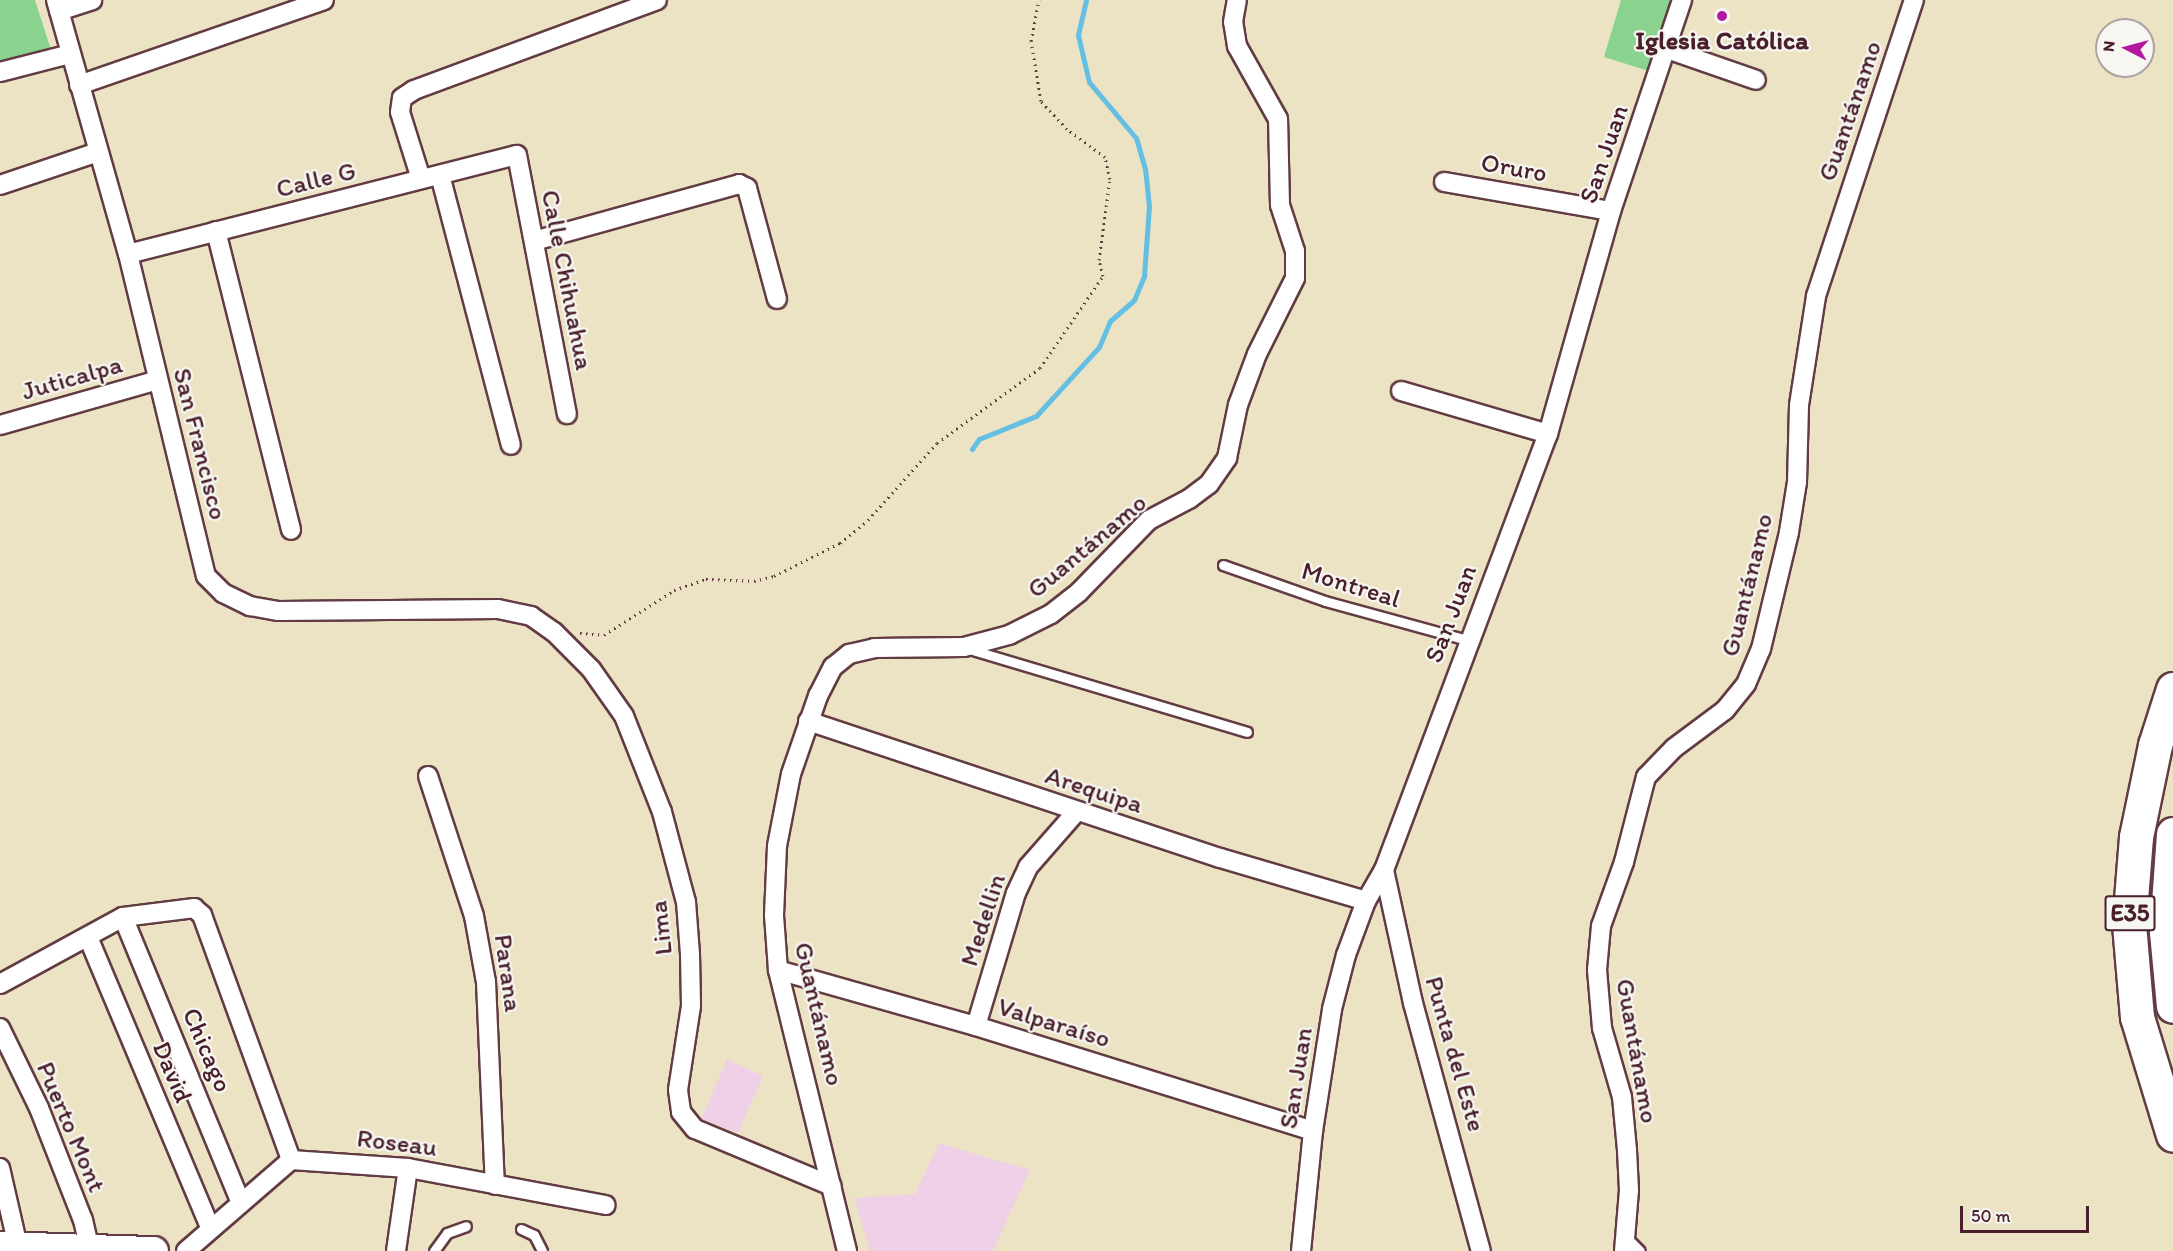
<!DOCTYPE html>
<html>
<head>
<meta charset="utf-8">
<style>
  body { margin:0 }
  #map { position:relative; width:2173px; height:1251px; overflow:hidden; background:#ece3c5; font-family:Itim,sans-serif }
  div>[style] { position:absolute }
  [style*='--x'] { left:calc(var(--x)*1px); top:calc(var(--y)*1px); width:calc(var(--w)*1px); rotate:calc(var(--a)*1deg) }
  .built>* { inset:0; background:#efd0e6 }
  .green>* { inset:0; background:#89d38f }
  .stream>* { height:5px; margin:-2.5px; padding:0 2.5px; transform-origin:2.5px; border-radius:2.5px; background:#65bfe3 }
  .path>* { height:3px; margin-top:-1.5px; transform-origin:0; background:repeating-linear-gradient(90deg,#623c42 0 1.5px,transparent 0 6px) }
  .roads { filter:drop-shadow(2px 0 #623c42) drop-shadow(-2px 0 #623c42) drop-shadow(0 2px #623c42) drop-shadow(0 -2px #623c42) }
  .lane>* { height:9px; margin:-4.5px; padding:0 4.5px; transform-origin:4.5px; border-radius:4.5px; background:#fff }
  .street>* { height:18px; margin:-9px; padding:0 9px; transform-origin:9px; border-radius:9px; background:#fff }
  .primary>* { height:28px; margin:-14px; padding:0 14px; transform-origin:14px; border-radius:14px; background:#fff }
  .highway>* { height:33px; margin:-16.5px; padding:0 16.5px; transform-origin:16.5px; border-radius:16.5px; background:#fff }
  .dots>* { width:16px; height:16px; translate:-50% -50%; box-sizing:border-box; border:3px solid #f6f6f2; border-radius:50% }
  span { translate:-50% -50%; white-space:nowrap; text-align:center; line-height:1.15; -webkit-text-stroke:4.5px #f6f6f2; paint-order:stroke }
  .shield-label span { padding:2px 4px; background:#f6f6f2; border:2px solid; border-radius:4px; -webkit-text-stroke-width:0 }
  .shield-label { font-size:24px; color:#4a1f2b; font-weight:700 }
  .poi-label { font-size:26px; color:#4a1f2b; font-weight:700 }
  .street-label { font-size:26px; color:#4a1f2b }
  .north { position:absolute; left:2095px; top:18px; width:60px; height:60px; box-sizing:border-box; background:#f6f6f2; border:2px solid #b1a0a2; border-radius:50%; rotate:276deg; font-size:16px; font-weight:700; line-height:24px; text-align:center; color:#4a1f2b }
  .north::after { content:''; display:block; margin:auto; width:21px; height:27px; background:#b5179e; clip-path:polygon(50% 0,100% 100%,50% 72%,0 100%) }
  .scale { position:absolute; left:1960px; top:1206px; width:129px; height:27px; box-sizing:border-box; border:3px solid #4a1f2b; border-top:0; padding-left:8px; font-size:18px; line-height:21px; white-space:nowrap; color:#4a1f2b; -webkit-text-stroke:4px #f6f6f2; paint-order:stroke }
</style>
</head>
<body>
<div id="map">
  <div class="built">
    <i style="clip-path:polygon(727px 1059px,763px 1076px,738px 1133px,701px 1119px)"></i>
    <i style="clip-path:polygon(939px 1143px,1030px 1170px,993px 1251px,870px 1251px,854px 1198px,915px 1194px)"></i>
  </div>
  <div class="green">
    <i style="clip-path:polygon(0 0,35px 0,51px 50px,0 66px)"></i>
    <i style="clip-path:polygon(1621px 0,1674px 0,1652px 72px,1604px 57px)"></i>
  </div>
  <div class="stream">
    <i style="--x:972;--y:449;--w:12;--a:-55"></i>
    <i style="--x:979;--y:439;--w:61;--a:-22"></i>
    <i style="--x:1036;--y:416;--w:93;--a:-47.6"></i>
    <i style="--x:1099;--y:347;--w:28;--a:-67"></i>
    <i style="--x:1110;--y:321;--w:32;--a:-41"></i>
    <i style="--x:1134;--y:300;--w:26;--a:-67"></i>
    <i style="--x:1144;--y:276;--w:70;--a:-85.9"></i>
    <i style="--x:1149;--y:206;--w:37;--a:-96"></i>
    <i style="--x:1145;--y:169;--w:32;--a:-106"></i>
    <i style="--x:1136;--y:138;--w:73;--a:-130"></i>
    <i style="--x:1089;--y:82;--w:48;--a:-103.2"></i>
    <i style="--x:1078;--y:35;--w:36;--a:-77"></i>
  </div>
  <div class="path">
    <i style="--x:580;--y:633;--w:24;--a:5"></i>
    <i style="--x:604;--y:635;--w:83;--a:-32.7"></i>
    <i style="--x:674;--y:590;--w:34;--a:-19"></i>
    <i style="--x:706;--y:579;--w:48;--a:2.4"></i>
    <i style="--x:754;--y:581;--w:21;--a:-14"></i>
    <i style="--x:774;--y:576;--w:74;--a:-26.6"></i>
    <i style="--x:840;--y:543;--w:36;--a:-39"></i>
    <i style="--x:868;--y:520;--w:103;--a:-48.1"></i>
    <i style="--x:937;--y:443;--w:127;--a:-36.1"></i>
    <i style="--x:1040;--y:368;--w:112;--a:-55.6"></i>
    <i style="--x:1103;--y:276;--w:16;--a:-104"></i>
    <i style="--x:1099;--y:260;--w:82;--a:-82.3"></i>
    <i style="--x:1110;--y:179;--w:23;--a:-103"></i>
    <i style="--x:1105;--y:157;--w:47;--a:-143.6"></i>
    <i style="--x:1067;--y:129;--w:38;--a:-133"></i>
    <i style="--x:1041;--y:101;--w:61;--a:-99.5"></i>
    <i style="--x:1031;--y:41;--w:42;--a:-79"></i>
  </div>
  <div class="roads">
    <div class="lane">
      <i style="--x:1223;--y:565;--w:108;--a:19.4"></i>
      <i style="--x:1325;--y:601;--w:148;--a:15.3"></i>
      <i style="--x:969;--y:649;--w:290;--a:16.6"></i>
      <i style="--x:521;--y:1229;--w:14;--a:25"></i>
      <i style="--x:534;--y:1235;--w:18;--a:63"></i>
      <i style="--x:1627;--y:1238;--w:18;--a:45"></i>
      <i style="--x:434;--y:1251;--w:22;--a:-54"></i>
      <i style="--x:447;--y:1233;--w:20;--a:-20"></i>
    </div>
    <div class="street">
      <i style="--x:56;--y:0;--w:264;--a:74.2"></i>
      <i style="--x:128;--y:254;--w:331;--a:76.4"></i>
      <i style="--x:206;--y:576;--w:24;--a:45"></i>
      <i style="--x:223;--y:593;--w:30;--a:26"></i>
      <i style="--x:250;--y:606;--w:29;--a:10"></i>
      <i style="--x:279;--y:611;--w:219;--a:-0.5"></i>
      <i style="--x:498;--y:609;--w:34;--a:12"></i>
      <i style="--x:531;--y:616;--w:28;--a:35"></i>
      <i style="--x:554;--y:632;--w:52;--a:45"></i>
      <i style="--x:591;--y:669;--w:57;--a:54.9"></i>
      <i style="--x:624;--y:716;--w:103;--a:68.4"></i>
      <i style="--x:662;--y:812;--w:93;--a:75.1"></i>
      <i style="--x:686;--y:902;--w:52;--a:85.6"></i>
      <i style="--x:690;--y:954;--w:52;--a:88.9"></i>
      <i style="--x:691;--y:1006;--w:85;--a:98.8"></i>
      <i style="--x:678;--y:1090;--w:22;--a:82"></i>
      <i style="--x:681;--y:1112;--w:22;--a:51"></i>
      <i style="--x:695;--y:1129;--w:148;--a:22.6"></i>
      <i style="--x:59;--y:11;--w:35;--a:-18"></i>
      <i style="--x:1667;--y:49;--w:94;--a:19.2"></i>
      <i style="--x:0;--y:72;--w:72;--a:-14.4"></i>
      <i style="--x:79;--y:85;--w:259;--a:-19.1"></i>
      <i style="--x:440;--y:175;--w:279;--a:75.3"></i>
      <i style="--x:421;--y:179;--w:70;--a:-107.4"></i>
      <i style="--x:400;--y:112;--w:14;--a:-82"></i>
      <i style="--x:402;--y:98;--w:14;--a:-34"></i>
      <i style="--x:414;--y:90;--w:259;--a:-20.3"></i>
      <i style="--x:1444;--y:182;--w:169;--a:9.9"></i>
      <i style="--x:0;--y:185;--w:103;--a:-18.6"></i>
      <i style="--x:216;--y:231;--w:308;--a:75.9"></i>
      <i style="--x:534;--y:241;--w:213;--a:-15.5"></i>
      <i style="--x:739;--y:184;--w:9;--a:27"></i>
      <i style="--x:747;--y:188;--w:115;--a:74.9"></i>
      <i style="--x:128;--y:254;--w:401;--a:-14.3"></i>
      <i style="--x:517;--y:155;--w:264;--a:79.1"></i>
      <i style="--x:1401;--y:391;--w:153;--a:16.3"></i>
      <i style="--x:0;--y:425;--w:164;--a:-15.9"></i>
      <i style="--x:808;--y:721;--w:434;--a:18.4"></i>
      <i style="--x:1220;--y:858;--w:152;--a:16.4"></i>
      <i style="--x:428;--y:776;--w:147;--a:71.8"></i>
      <i style="--x:474;--y:916;--w:67;--a:79.7"></i>
      <i style="--x:486;--y:982;--w:203;--a:87.5"></i>
      <i style="--x:1384;--y:870;--w:136;--a:77.7"></i>
      <i style="--x:1413;--y:1003;--w:257;--a:74.7"></i>
      <i style="--x:123;--y:917;--w:309;--a:67.6"></i>
      <i style="--x:88;--y:937;--w:315;--a:67.2"></i>
      <i style="--x:778;--y:970;--w:206;--a:15.8"></i>
      <i style="--x:976;--y:1026;--w:353;--a:17.3"></i>
      <i style="--x:0;--y:984;--w:140;--a:-28.6"></i>
      <i style="--x:123;--y:917;--w:72;--a:-7.2"></i>
      <i style="--x:194;--y:908;--w:11;--a:41"></i>
      <i style="--x:202;--y:915;--w:261;--a:70"></i>
      <i style="--x:976;--y:1026;--w:139;--a:-73.3"></i>
      <i style="--x:1016;--y:893;--w:29;--a:-65"></i>
      <i style="--x:1028;--y:867;--w:74;--a:-48.8"></i>
      <i style="--x:0;--y:1028;--w:89;--a:64"></i>
      <i style="--x:39;--y:1108;--w:120;--a:68.6"></i>
      <i style="--x:83;--y:1220;--w:28;--a:77"></i>
      <i style="--x:291;--y:1160;--w:117;--a:3.9"></i>
      <i style="--x:408;--y:1168;--w:201;--a:10.6"></i>
      <i style="--x:0;--y:1168;--w:85;--a:77.1"></i>
      <i style="--x:186;--y:1251;--w:139;--a:-40.9"></i>
      <i style="--x:396;--y:1251;--w:84;--a:-81.8"></i>
      <i style="--x:847;--y:1251;--w:289;--a:-103.8"></i>
      <i style="--x:778;--y:970;--w:55;--a:-94.2"></i>
      <i style="--x:774;--y:915;--w:69;--a:-87.5"></i>
      <i style="--x:777;--y:846;--w:73;--a:-79"></i>
      <i style="--x:791;--y:774;--w:83;--a:-70.9"></i>
      <i style="--x:818;--y:696;--w:33;--a:-63"></i>
      <i style="--x:833;--y:667;--w:21;--a:-39"></i>
      <i style="--x:849;--y:654;--w:26;--a:-13"></i>
      <i style="--x:874;--y:648;--w:90;--a:-0.6"></i>
      <i style="--x:964;--y:647;--w:47;--a:-14.9"></i>
      <i style="--x:1009;--y:635;--w:47;--a:-26.6"></i>
      <i style="--x:1051;--y:614;--w:36;--a:-38"></i>
      <i style="--x:1079;--y:592;--w:100;--a:-45.8"></i>
      <i style="--x:1149;--y:520;--w:45;--a:-27.7"></i>
      <i style="--x:1189;--y:499;--w:25;--a:-37"></i>
      <i style="--x:1209;--y:484;--w:32;--a:-55"></i>
      <i style="--x:1227;--y:458;--w:54;--a:-78.3"></i>
      <i style="--x:1238;--y:405;--w:54;--a:-69.6"></i>
      <i style="--x:1257;--y:354;--w:85;--a:-63.4"></i>
      <i style="--x:1295;--y:278;--w:27;--a:-90"></i>
      <i style="--x:1295;--y:251;--w:48;--a:-108.1"></i>
      <i style="--x:1280;--y:205;--w:86;--a:-91.3"></i>
      <i style="--x:1278;--y:119;--w:84;--a:-119.3"></i>
      <i style="--x:1237;--y:46;--w:24;--a:-99"></i>
      <i style="--x:1233;--y:22;--w:22;--a:-80"></i>
      <i style="--x:1301;--y:1251;--w:121;--a:-84.3"></i>
      <i style="--x:1313;--y:1131;--w:123;--a:-81.1"></i>
      <i style="--x:1332;--y:1009;--w:56;--a:-75.5"></i>
      <i style="--x:1346;--y:955;--w:58;--a:-69.7"></i>
      <i style="--x:1366;--y:901;--w:36;--a:-60"></i>
      <i style="--x:1384;--y:870;--w:466;--a:-69.4"></i>
      <i style="--x:1548;--y:434;--w:232;--a:-74.2"></i>
      <i style="--x:1611;--y:211;--w:223;--a:-71.4"></i>
      <i style="--x:1624;--y:1251;--w:61;--a:-85.3"></i>
      <i style="--x:1629;--y:1190;--w:40;--a:-92.9"></i>
      <i style="--x:1627;--y:1150;--w:53;--a:-95.4"></i>
      <i style="--x:1622;--y:1097;--w:72;--a:-106.2"></i>
      <i style="--x:1602;--y:1028;--w:58;--a:-94.9"></i>
      <i style="--x:1597;--y:970;--w:44;--a:-84.8"></i>
      <i style="--x:1601;--y:926;--w:68;--a:-70.2"></i>
      <i style="--x:1624;--y:862;--w:88;--a:-75.5"></i>
      <i style="--x:1646;--y:777;--w:40;--a:-46"></i>
      <i style="--x:1674;--y:748;--w:64;--a:-36.7"></i>
      <i style="--x:1725;--y:710;--w:33;--a:-51"></i>
      <i style="--x:1746;--y:684;--w:38;--a:-67"></i>
      <i style="--x:1761;--y:649;--w:120;--a:-76.5"></i>
      <i style="--x:1789;--y:532;--w:51;--a:-80.9"></i>
      <i style="--x:1797;--y:482;--w:77;--a:-88.5"></i>
      <i style="--x:1799;--y:405;--w:110;--a:-81.1"></i>
      <i style="--x:1816;--y:296;--w:312;--a:-71.7"></i>
    </div>
    <div class="primary">
      <i style="--x:0;--y:1246;--w:154;--a:1.9"></i>
    </div>
    <div class="highway">
      <i style="--x:2173;--y:689;--w:59;--a:107.8"></i>
      <i style="--x:2155;--y:745;--w:94;--a:101.7"></i>
      <i style="--x:2136;--y:837;--w:87;--a:94.6"></i>
      <i style="--x:2129;--y:924;--w:93;--a:85.1"></i>
      <i style="--x:2137;--y:1017;--w:123;--a:73"></i>
      <i style="--x:2173;--y:834;--w:98;--a:94.1"></i>
      <i style="--x:2166;--y:932;--w:74;--a:84.6"></i>
    </div>
  </div>
  <div class="dots">
    <i style="left:1722px;top:16px;background:#b5179e"></i>
  </div>
  <div class="shield-label">
    <span style="left:2130px;top:913px">E35</span>
  </div>
  <div class="poi-label">
    <span style="left:1722px;top:41px">Iglesia Católica</span>
  </div>
  <div class="street-label">
    <span style="left:1850px;top:111px;rotate:-71deg">Guantánamo</span>
    <span style="left:1604px;top:154px;rotate:-71deg">San Juan</span>
    <span style="left:1514px;top:168px;rotate:10deg">Oruro</span>
    <span style="left:316px;top:180px;rotate:-14deg">Calle G</span>
    <span style="left:567px;top:280px;rotate:79deg">Calle Chihuahua</span>
    <span style="left:72px;top:378px;rotate:-16deg">Juticalpa</span>
    <span style="left:200px;top:444px;rotate:76deg">San Francisco</span>
    <span style="left:1087px;top:546px;rotate:-40deg">Guantánamo</span>
    <span style="left:1351px;top:585px;rotate:17deg">Montreal</span>
    <span style="left:1747px;top:585px;rotate:-76deg">Guantánamo</span>
    <span style="left:1451px;top:614px;rotate:-69deg">San Juan</span>
    <span style="left:1094px;top:790px;rotate:18deg">Arequipa</span>
    <span style="left:983px;top:920px;rotate:-72deg">Medellin</span>
    <span style="left:661px;top:928px;rotate:-96deg">Lima</span>
    <span style="left:508px;top:973px;rotate:82deg">Parana</span>
    <span style="left:819px;top:1014px;rotate:77deg">Guantánamo</span>
    <span style="left:1054px;top:1023px;rotate:17deg">Valparaíso</span>
    <span style="left:207px;top:1050px;rotate:67deg">Chicago</span>
    <span style="left:1637px;top:1051px;rotate:80deg">Guantánamo</span>
    <span style="left:1455px;top:1054px;rotate:74deg">Punta del Este</span>
    <span style="left:172px;top:1072px;rotate:67deg">David</span>
    <span style="left:1296px;top:1078px;rotate:-81deg">San Juan</span>
    <span style="left:71px;top:1127px;rotate:67deg">Puerto Mont</span>
    <span style="left:397px;top:1143px;rotate:7deg">Roseau</span>
  </div>
  <div class="north">N</div>
  <div class="scale">50 m</div>
</div>
</body>
</html>
